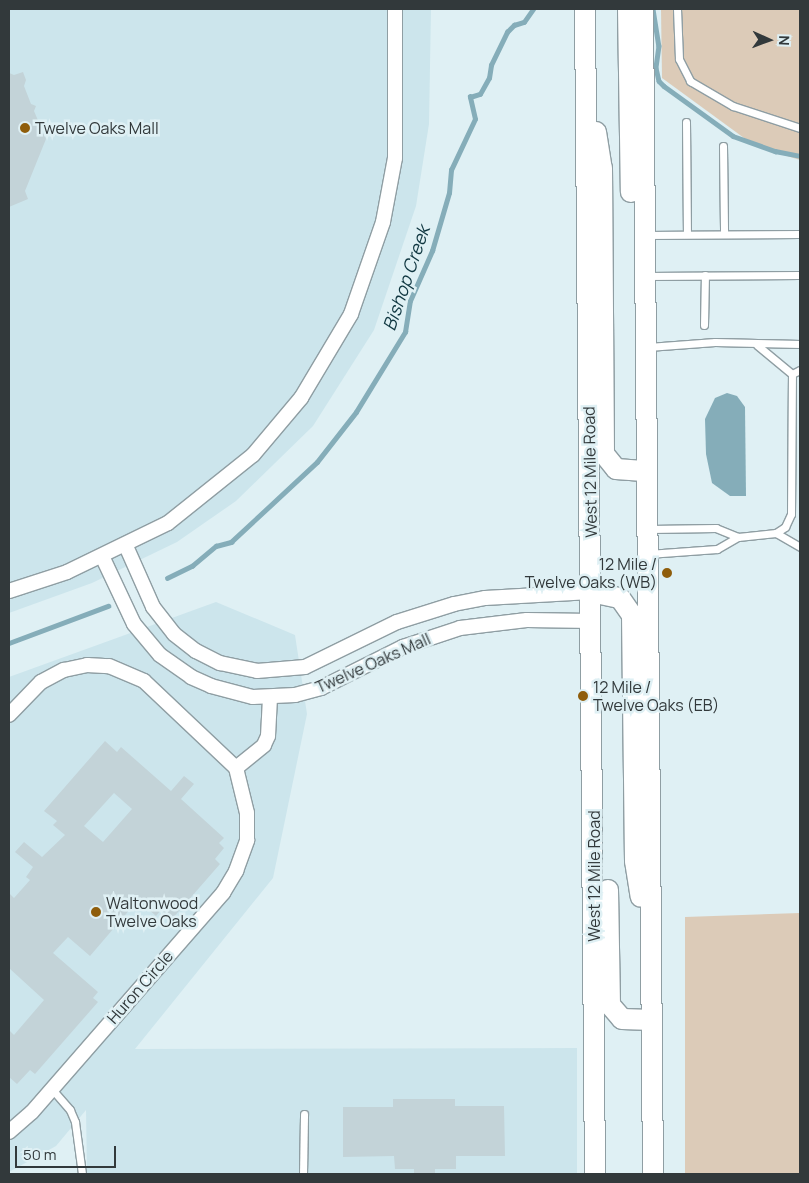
<!DOCTYPE html>
<html>
<head>
<meta charset="utf-8">
<style>
  body { margin:0 }
  #map { position:relative; width:809px; height:1183px; overflow:hidden; background:#dff0f4; font-family:Manrope,sans-serif }
  div>[style] { position:absolute }
  [style*='--x'] { left:calc(var(--x)*1px); top:calc(var(--y)*1px); width:calc(var(--w)*1px); rotate:calc(var(--a)*1deg) }
  .built>* { inset:0; background:#cce5ec }
  .green>* { inset:0; background:#dccbb8 }
  .water>* { inset:0; background:#85adb9 }
  .stream>* { height:4.5px; margin:-2.25px; padding:0 2.25px; transform-origin:2.25px; border-radius:2.25px; background:#85adb9 }
  .building>* { inset:0; background:#c3d3d8 }
  .roads { filter:drop-shadow(1px 0 #8f9ea3) drop-shadow(-1px 0 #8f9ea3) drop-shadow(0 1px #8f9ea3) drop-shadow(0 -1px #8f9ea3) }
  .lane>* { height:7px; margin:-3.5px; padding:0 3.5px; transform-origin:3.5px; border-radius:3.5px; background:#fff }
  .street>* { height:14px; margin:-7px; padding:0 7px; transform-origin:7px; border-radius:7px; background:#fff }
  .secondary>* { height:20px; margin:-10px; padding:0 10px; transform-origin:10px; border-radius:10px; background:#fff }
  .dots>* { width:14px; height:14px; translate:-50% -50%; box-sizing:border-box; border:2px solid #dff0f4; border-radius:50% }
  span { translate:-50% -50%; white-space:nowrap; text-align:center; line-height:1.15; -webkit-text-stroke:5px #dff0f4; paint-order:stroke }
  .poi-label { font-size:16px; color:#32393b }
  .left { translate:0 -50%; text-align:left }
  .right { translate:-100% -50%; text-align:right }
  .street-label { font-size:16px; color:#32393b }
  .water-label { font-size:18px; color:#0f3640; font-style:italic }
  .frame { position:absolute; inset:0; border:10px solid #32393b; pointer-events:none }
  .north { position:absolute; left:744px; top:15px; width:50px; height:50px; -webkit-text-stroke:4px #dff0f4; paint-order:stroke; rotate:92deg; font-size:14px; font-weight:700; line-height:20px; text-align:center; color:#32393b }
  .north::after { content:''; display:block; margin:auto; width:18px; height:22px; background:#32393b; clip-path:polygon(50% 0,100% 100%,50% 72%,0 100%) }
  .scale { position:absolute; left:15px; top:1146px; width:101px; height:22px; box-sizing:border-box; border:2px solid #32393b; border-top:0; padding-left:6px; font-size:15px; line-height:18px; white-space:nowrap; color:#32393b; -webkit-text-stroke:4px #dff0f4; paint-order:stroke }
</style>
</head>
<body>
<div id="map">
  <div class="built">
    <i style="clip-path:polygon(9px 9px,431px 9px,429px 124px,416px 206px,374px 330px,313px 426px,236px 501px,177px 542px,92px 583px,9px 613px)"></i>
    <i style="clip-path:polygon(216px 602px,295px 635px,307px 714px,273px 878px,135px 1049px,577px 1048px,577px 1174px,87px 1174px,86px 1110px,56px 1146px,9px 1172px,9px 677px)"></i>
  </div>
  <div class="green">
    <i style="clip-path:polygon(661px 9px,800px 9px,800px 160px,755px 146px,662px 78px)"></i>
    <i style="clip-path:polygon(800px 913px,800px 1174px,685px 1174px,685px 917px)"></i>
  </div>
  <div class="water">
    <i style="clip-path:polygon(727px 393px,737px 396px,745px 407px,746px 496px,730px 496px,712px 483px,706px 454px,705px 419px,715px 398px)"></i>
  </div>
  <div class="stream">
    <i style="--x:653;--y:9;--w:37;--a:81"></i>
    <i style="--x:659;--y:46;--w:22;--a:98"></i>
    <i style="--x:656;--y:68;--w:13;--a:77"></i>
    <i style="--x:659;--y:81;--w:7;--a:45"></i>
    <i style="--x:664;--y:86;--w:85;--a:35.9"></i>
    <i style="--x:733;--y:136;--w:45;--a:19.7"></i>
    <i style="--x:775;--y:151;--w:25;--a:11"></i>
    <i style="--x:167;--y:578;--w:28;--a:-26"></i>
    <i style="--x:192;--y:566;--w:31;--a:-40"></i>
    <i style="--x:216;--y:546;--w:16;--a:-15"></i>
    <i style="--x:231;--y:542;--w:117;--a:-42.9"></i>
    <i style="--x:317;--y:462;--w:63;--a:-52"></i>
    <i style="--x:356;--y:412;--w:94;--a:-58.5"></i>
    <i style="--x:405;--y:332;--w:31;--a:-81"></i>
    <i style="--x:410;--y:301;--w:55;--a:-66.3"></i>
    <i style="--x:432;--y:251;--w:60;--a:-73.7"></i>
    <i style="--x:449;--y:193;--w:23;--a:-85"></i>
    <i style="--x:451;--y:170;--w:56;--a:-64.8"></i>
    <i style="--x:475;--y:119;--w:23;--a:-103"></i>
    <i style="--x:470;--y:97;--w:10;--a:-17"></i>
    <i style="--x:480;--y:94;--w:18;--a:-61"></i>
    <i style="--x:489;--y:78;--w:13;--a:-81"></i>
    <i style="--x:491;--y:65;--w:37;--a:-64"></i>
    <i style="--x:507;--y:32;--w:10;--a:-45"></i>
    <i style="--x:514;--y:25;--w:10;--a:-17"></i>
    <i style="--x:524;--y:22;--w:16;--a:-55"></i>
    <i style="--x:9;--y:643;--w:106;--a:-20.5"></i>
  </div>
  <div class="building">
    <i style="clip-path:polygon(23px 72px,26px 80px,24px 86px,31px 104px,36px 106px,34px 111px,46px 139px,25px 191px,28px 199px,9px 207px,9px 73px,14px 75px)"></i>
    <i style="clip-path:polygon(evenodd,105px 741px,117px 752px,121px 747px,171px 791px,184px 776px,194px 784px,181px 799px,224px 838px,219px 843px,224px 848px,215px 859px,220px 864px,172px 919px,161px 910px,156px 916px,138px 900px,90px 956px,68px 937px,53px 953px,98px 992px,93px 998px,98px 1002px,35px 1074px,30px 1070px,17px 1084px,9px 1077px,9px 1030px,14px 1035px,44px 1000px,9px 968px,9px 893px,14px 898px,30px 880px,26px 877px,33px 867px,15px 852px,24px 842px,42px 857px,65px 835px,53px 825px,57px 821px,44px 811px,105px 741px,114px 793px,132px 809px,103px 842px,84px 826px,114px 793px)"></i>
    <i style="clip-path:polygon(393px 1099px,455px 1099px,455px 1106px,504px 1106px,505px 1156px,456px 1156px,456px 1169px,435px 1169px,435px 1174px,414px 1174px,414px 1169px,395px 1169px,394px 1156px,343px 1157px,343px 1107px,393px 1107px)"></i>
  </div>
  <div class="roads">
    <div class="lane">
      <i style="--x:677;--y:9;--w:50;--a:87.7"></i>
      <i style="--x:679;--y:59;--w:25;--a:63"></i>
      <i style="--x:690;--y:81;--w:50;--a:30.2"></i>
      <i style="--x:733;--y:106;--w:71;--a:18.2"></i>
      <i style="--x:686;--y:122;--w:112;--a:89.5"></i>
      <i style="--x:723;--y:146;--w:88;--a:89.3"></i>
      <i style="--x:645;--y:235;--w:155;--a:-0.4"></i>
      <i style="--x:646;--y:276;--w:154;--a:-0.4"></i>
      <i style="--x:704;--y:325;--w:50;--a:-88.9"></i>
      <i style="--x:757;--y:345;--w:45;--a:39.6"></i>
      <i style="--x:648;--y:347;--w:67;--a:-4.3"></i>
      <i style="--x:715;--y:342;--w:85;--a:1.3"></i>
      <i style="--x:792;--y:374;--w:9;--a:-27"></i>
      <i style="--x:776;--y:533;--w:28;--a:30"></i>
      <i style="--x:738;--y:537;--w:38;--a:-6"></i>
      <i style="--x:776;--y:533;--w:11;--a:-34"></i>
      <i style="--x:785;--y:527;--w:14;--a:-65"></i>
      <i style="--x:791;--y:514;--w:140;--a:-89.6"></i>
      <i style="--x:648;--y:554;--w:69;--a:-4.1"></i>
      <i style="--x:717;--y:549;--w:24;--a:-30"></i>
      <i style="--x:738;--y:537;--w:24;--a:-158"></i>
      <i style="--x:716;--y:528;--w:66;--a:179.1"></i>
      <i style="--x:51;--y:1088;--w:29;--a:49"></i>
      <i style="--x:70;--y:1110;--w:13;--a:67"></i>
      <i style="--x:75;--y:1122;--w:52;--a:82.3"></i>
      <i style="--x:303;--y:1174;--w:60;--a:-89"></i>
    </div>
    <div class="street">
      <i style="--x:126;--y:546;--w:67;--a:66.1"></i>
      <i style="--x:153;--y:607;--w:34;--a:52"></i>
      <i style="--x:174;--y:634;--w:28;--a:38"></i>
      <i style="--x:196;--y:651;--w:27;--a:27"></i>
      <i style="--x:220;--y:663;--w:38;--a:12"></i>
      <i style="--x:257;--y:671;--w:48;--a:-4.8"></i>
      <i style="--x:305;--y:667;--w:102;--a:-26.1"></i>
      <i style="--x:397;--y:622;--w:60;--a:-17.5"></i>
      <i style="--x:454;--y:604;--w:32;--a:-11"></i>
      <i style="--x:485;--y:598;--w:106;--a:-3.2"></i>
      <i style="--x:102;--y:556;--w:75;--a:64.8"></i>
      <i style="--x:134;--y:624;--w:40;--a:50"></i>
      <i style="--x:160;--y:655;--w:38;--a:35"></i>
      <i style="--x:191;--y:677;--w:22;--a:24"></i>
      <i style="--x:211;--y:686;--w:43;--a:14.7"></i>
      <i style="--x:253;--y:697;--w:42;--a:-2.7"></i>
      <i style="--x:295;--y:695;--w:27;--a:-15"></i>
      <i style="--x:321;--y:688;--w:92;--a:-26.6"></i>
      <i style="--x:403;--y:647;--w:60;--a:-18.4"></i>
      <i style="--x:460;--y:628;--w:67;--a:-6.8"></i>
      <i style="--x:527;--y:620;--w:65;--a:0.9"></i>
      <i style="--x:9;--y:591;--w:61;--a:-18.1"></i>
      <i style="--x:67;--y:572;--w:112;--a:-25.9"></i>
      <i style="--x:168;--y:523;--w:109;--a:-38.7"></i>
      <i style="--x:253;--y:455;--w:75;--a:-49.9"></i>
      <i style="--x:301;--y:398;--w:98;--a:-59.2"></i>
      <i style="--x:351;--y:314;--w:97;--a:-70.8"></i>
      <i style="--x:383;--y:222;--w:65;--a:-79.4"></i>
      <i style="--x:395;--y:158;--w:149;--a:-90"></i>
      <i style="--x:9;--y:715;--w:46;--a:-45.9"></i>
      <i style="--x:41;--y:682;--w:26;--a:-28"></i>
      <i style="--x:64;--y:670;--w:24;--a:-12"></i>
      <i style="--x:87;--y:665;--w:22;--a:3"></i>
      <i style="--x:109;--y:666;--w:38;--a:23"></i>
      <i style="--x:144;--y:681;--w:127;--a:43.4"></i>
      <i style="--x:9;--y:1132;--w:30;--a:-41"></i>
      <i style="--x:32;--y:1112;--w:291;--a:-48.9"></i>
      <i style="--x:223;--y:893;--w:26;--a:-59"></i>
      <i style="--x:236;--y:871;--w:33;--a:-70"></i>
      <i style="--x:247;--y:840;--w:27;--a:-90"></i>
      <i style="--x:247;--y:813;--w:46;--a:-103.7"></i>
      <i style="--x:236;--y:768;--w:36;--a:-39"></i>
      <i style="--x:264;--y:745;--w:10;--a:-66"></i>
      <i style="--x:268;--y:736;--w:39;--a:-87"></i>
    </div>
    <div class="secondary">
      <i style="--x:585;--y:9;--w:1165;--a:89.51"></i>
      <i style="--x:628;--y:9;--w:183;--a:89.1"></i>
      <i style="--x:643;--y:9;--w:1165;--a:89.51"></i>
      <i style="--x:596;--y:132;--w:36;--a:81"></i>
      <i style="--x:602;--y:168;--w:286;--a:89.6"></i>
      <i style="--x:604;--y:454;--w:19;--a:51"></i>
      <i style="--x:616;--y:469;--w:31;--a:4"></i>
      <i style="--x:591;--y:592;--w:30;--a:12"></i>
      <i style="--x:620;--y:598;--w:21;--a:55"></i>
      <i style="--x:632;--y:615;--w:246;--a:89.3"></i>
      <i style="--x:635;--y:861;--w:36;--a:81"></i>
      <i style="--x:608;--y:890;--w:115;--a:89"></i>
      <i style="--x:610;--y:1005;--w:18;--a:49"></i>
      <i style="--x:622;--y:1019;--w:30;--a:2"></i>
    </div>
  </div>
  <div class="dots">
    <i style="left:25px;top:128px;background:#8f5d0b"></i>
    <i style="left:667px;top:573px;background:#8f5d0b"></i>
    <i style="left:583px;top:696px;background:#8f5d0b"></i>
    <i style="left:96px;top:912px;background:#8f5d0b"></i>
  </div>
  <div class="poi-label">
    <span class="left" style="left:35px;top:128px">Twelve Oaks Mall</span>
    <span class="right" style="left:657px;top:573px">12 Mile /<br>Twelve Oaks (WB)</span>
    <span class="left" style="left:593px;top:696px">12 Mile /<br>Twelve Oaks (EB)</span>
    <span class="left" style="left:106px;top:912px">Waltonwood<br>Twelve Oaks</span>
  </div>
  <div class="street-label">
    <span style="left:590px;top:472px;rotate:-91deg">West 12 Mile Road</span>
    <span style="left:373px;top:663px;rotate:-24deg">Twelve Oaks Mall</span>
    <span style="left:594px;top:876px;rotate:-90deg">West 12 Mile Road</span>
    <span style="left:140px;top:987px;rotate:-49deg">Huron Circle</span>
  </div>
  <div class="water-label">
    <span style="left:406px;top:278px;rotate:-71deg">Bishop Creek</span>
  </div>
  <div class="frame"></div>
  <div class="north">N</div>
  <div class="scale">50 m</div>
</div>
</body>
</html>
